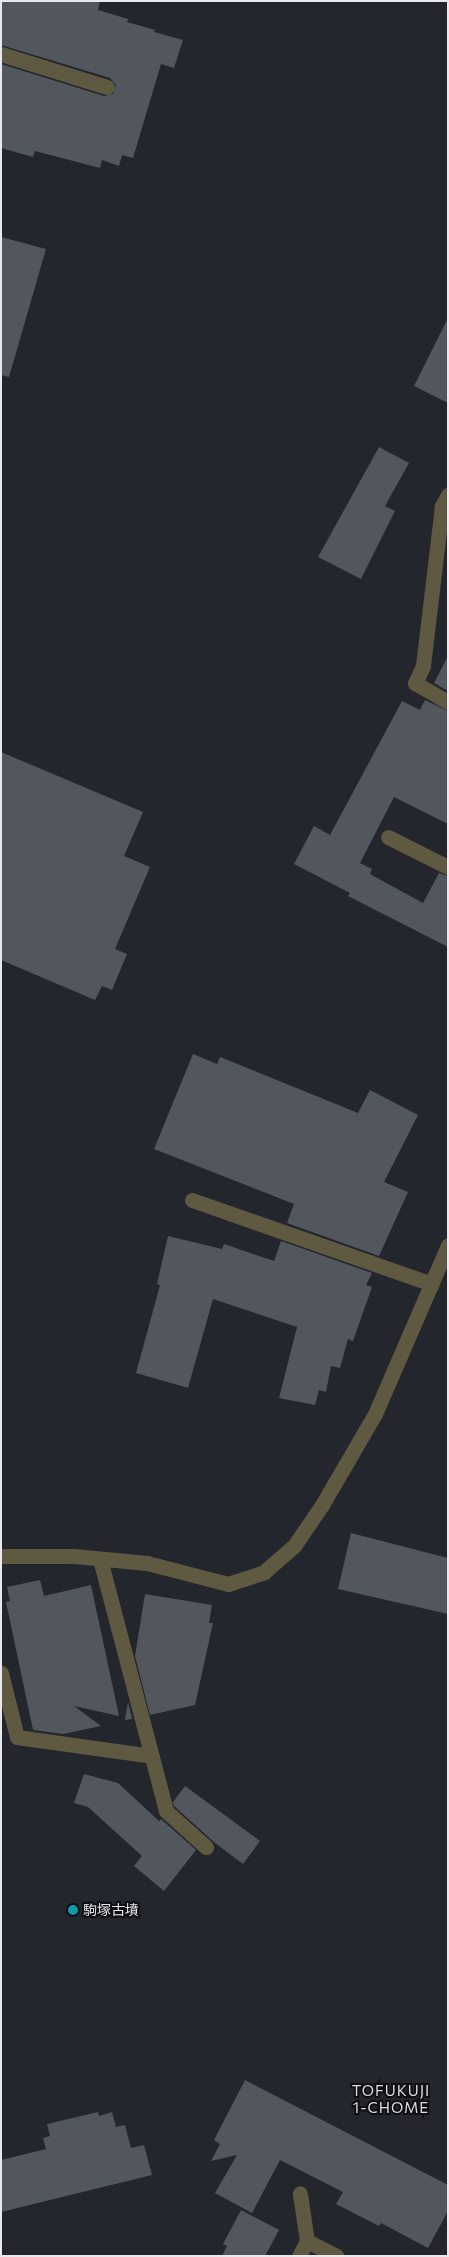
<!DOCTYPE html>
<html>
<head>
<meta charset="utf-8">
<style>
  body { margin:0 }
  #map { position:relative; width:449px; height:2257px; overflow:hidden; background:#23262d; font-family:Commissioner,"Noto Sans JP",sans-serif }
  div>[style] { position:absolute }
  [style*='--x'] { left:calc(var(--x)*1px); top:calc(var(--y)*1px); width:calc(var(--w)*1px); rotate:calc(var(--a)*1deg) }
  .building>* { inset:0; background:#52565d }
  .minor>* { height:15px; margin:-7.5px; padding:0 7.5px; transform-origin:7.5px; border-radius:7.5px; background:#5f5941 }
  .dots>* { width:14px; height:14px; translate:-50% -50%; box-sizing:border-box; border:2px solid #0e0f12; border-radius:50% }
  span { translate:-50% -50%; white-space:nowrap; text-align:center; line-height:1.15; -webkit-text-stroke:4px #0e0f12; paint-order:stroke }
  .poi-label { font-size:14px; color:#e7e9ee }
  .left { translate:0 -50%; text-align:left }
  .neighbourhood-label { font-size:15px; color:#d7dce5; letter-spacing:1px }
  .frame { position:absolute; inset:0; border:2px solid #e7e9ee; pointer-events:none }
</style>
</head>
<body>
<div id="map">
  <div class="building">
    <i style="clip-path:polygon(1px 1px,100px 1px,98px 10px,128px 19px,127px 22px,155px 30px,154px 32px,183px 40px,174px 68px,161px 64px,133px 158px,122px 155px,119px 166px,102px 160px,100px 168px,35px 151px,33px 157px,1px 148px,1px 64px,104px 96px,113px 94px,116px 85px,110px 78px,1px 45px)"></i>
    <i style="clip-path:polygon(1px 237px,46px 249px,9px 377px,1px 375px)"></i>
    <i style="clip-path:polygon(448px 318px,448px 403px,414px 386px)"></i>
    <i style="clip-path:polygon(379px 447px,409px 463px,385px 506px,395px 511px,361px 579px,318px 557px)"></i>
    <i style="clip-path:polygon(448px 656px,448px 691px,434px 683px)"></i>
    <i style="clip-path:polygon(425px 700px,448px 711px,448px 824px,394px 797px,360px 863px,372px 869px,370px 874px,423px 903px,439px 873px,448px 876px,448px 947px,348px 896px,350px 893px,294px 864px,314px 826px,330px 835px,402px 701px,420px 710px)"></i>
    <i style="clip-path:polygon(1px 752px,143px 812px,124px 856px,150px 867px,115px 949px,127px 954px,112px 990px,102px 986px,95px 1000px,1px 960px)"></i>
    <i style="clip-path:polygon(193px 1054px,217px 1064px,220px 1057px,358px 1113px,370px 1090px,418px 1115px,384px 1182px,408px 1192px,379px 1256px,287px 1223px,294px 1204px,154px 1149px)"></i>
    <i style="clip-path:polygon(168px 1236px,222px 1249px,224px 1244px,274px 1261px,281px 1241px,372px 1273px,366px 1285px,372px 1287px,353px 1341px,348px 1339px,340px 1368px,331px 1366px,326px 1392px,319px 1390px,315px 1405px,279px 1398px,297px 1327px,213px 1299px,188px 1388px,136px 1373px,160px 1285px,157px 1284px)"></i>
    <i style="clip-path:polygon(351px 1533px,448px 1558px,448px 1614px,338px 1589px)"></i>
    <i style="clip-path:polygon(40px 1580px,44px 1596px,91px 1585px,119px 1716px,74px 1706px,101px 1726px,63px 1734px,33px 1730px,6px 1602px,10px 1601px,7px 1587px)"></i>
    <i style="clip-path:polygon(145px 1594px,212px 1605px,209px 1623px,213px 1623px,195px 1705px,150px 1715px,135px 1656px)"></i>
    <i style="clip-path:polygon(128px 1702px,132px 1719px,125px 1720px)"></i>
    <i style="clip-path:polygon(84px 1774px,118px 1783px,159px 1821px,161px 1819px,196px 1850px,164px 1891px,134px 1866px,142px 1856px,88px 1807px,74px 1803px)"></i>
    <i style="clip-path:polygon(185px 1786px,260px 1841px,243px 1864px,215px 1843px,174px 1806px,173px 1802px)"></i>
    <i style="clip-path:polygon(245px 2080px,448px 2185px,448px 2211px,428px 2248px,381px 2223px,379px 2226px,336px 2204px,343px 2192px,280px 2160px,252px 2213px,215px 2193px,237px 2155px,211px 2161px,220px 2144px,214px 2140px)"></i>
    <i style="clip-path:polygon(98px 2112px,99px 2116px,112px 2112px,116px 2127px,125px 2125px,131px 2148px,144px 2145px,152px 2175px,1px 2212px,1px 2160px,46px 2149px,43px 2138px,50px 2136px,47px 2124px)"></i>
    <i style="clip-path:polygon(241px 2210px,279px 2230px,265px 2256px,222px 2256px,227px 2246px,223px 2244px)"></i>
  </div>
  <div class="minor">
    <i style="--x:1;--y:54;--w:111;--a:17.3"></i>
    <i style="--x:448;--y:495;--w:13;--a:119"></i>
    <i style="--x:442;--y:506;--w:161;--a:96.8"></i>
    <i style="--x:423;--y:666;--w:19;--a:115"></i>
    <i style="--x:415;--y:683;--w:38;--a:30"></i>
    <i style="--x:388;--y:837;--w:67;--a:26.6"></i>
    <i style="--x:192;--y:1200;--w:254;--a:19.3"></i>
    <i style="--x:1;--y:1556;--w:73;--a:0"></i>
    <i style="--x:74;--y:1556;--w:73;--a:5.5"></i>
    <i style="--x:147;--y:1563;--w:84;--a:14.5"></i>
    <i style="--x:228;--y:1584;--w:38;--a:-18"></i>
    <i style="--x:264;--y:1572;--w:40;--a:-41"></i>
    <i style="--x:294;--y:1546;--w:50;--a:-55.7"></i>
    <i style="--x:322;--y:1505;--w:105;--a:-59.8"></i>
    <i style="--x:375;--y:1414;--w:184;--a:-66.6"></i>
    <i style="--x:100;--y:1559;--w:260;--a:75.3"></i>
    <i style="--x:166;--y:1811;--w:54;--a:42"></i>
    <i style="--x:1;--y:1673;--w:66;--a:76"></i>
    <i style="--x:17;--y:1737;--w:136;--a:8"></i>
    <i style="--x:307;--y:2241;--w:33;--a:27"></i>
    <i style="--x:299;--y:2256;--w:17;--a:-62"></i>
    <i style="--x:307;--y:2241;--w:48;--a:-98.5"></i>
  </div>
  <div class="dots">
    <i style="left:73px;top:1910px;background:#0f9aa8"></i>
  </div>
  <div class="poi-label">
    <span class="left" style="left:83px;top:1910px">駒塚古墳</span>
  </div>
  <div class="neighbourhood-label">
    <span style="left:391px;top:2099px">TOFUKUJI<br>1-CHOME</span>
  </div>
  <div class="frame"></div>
</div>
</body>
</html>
